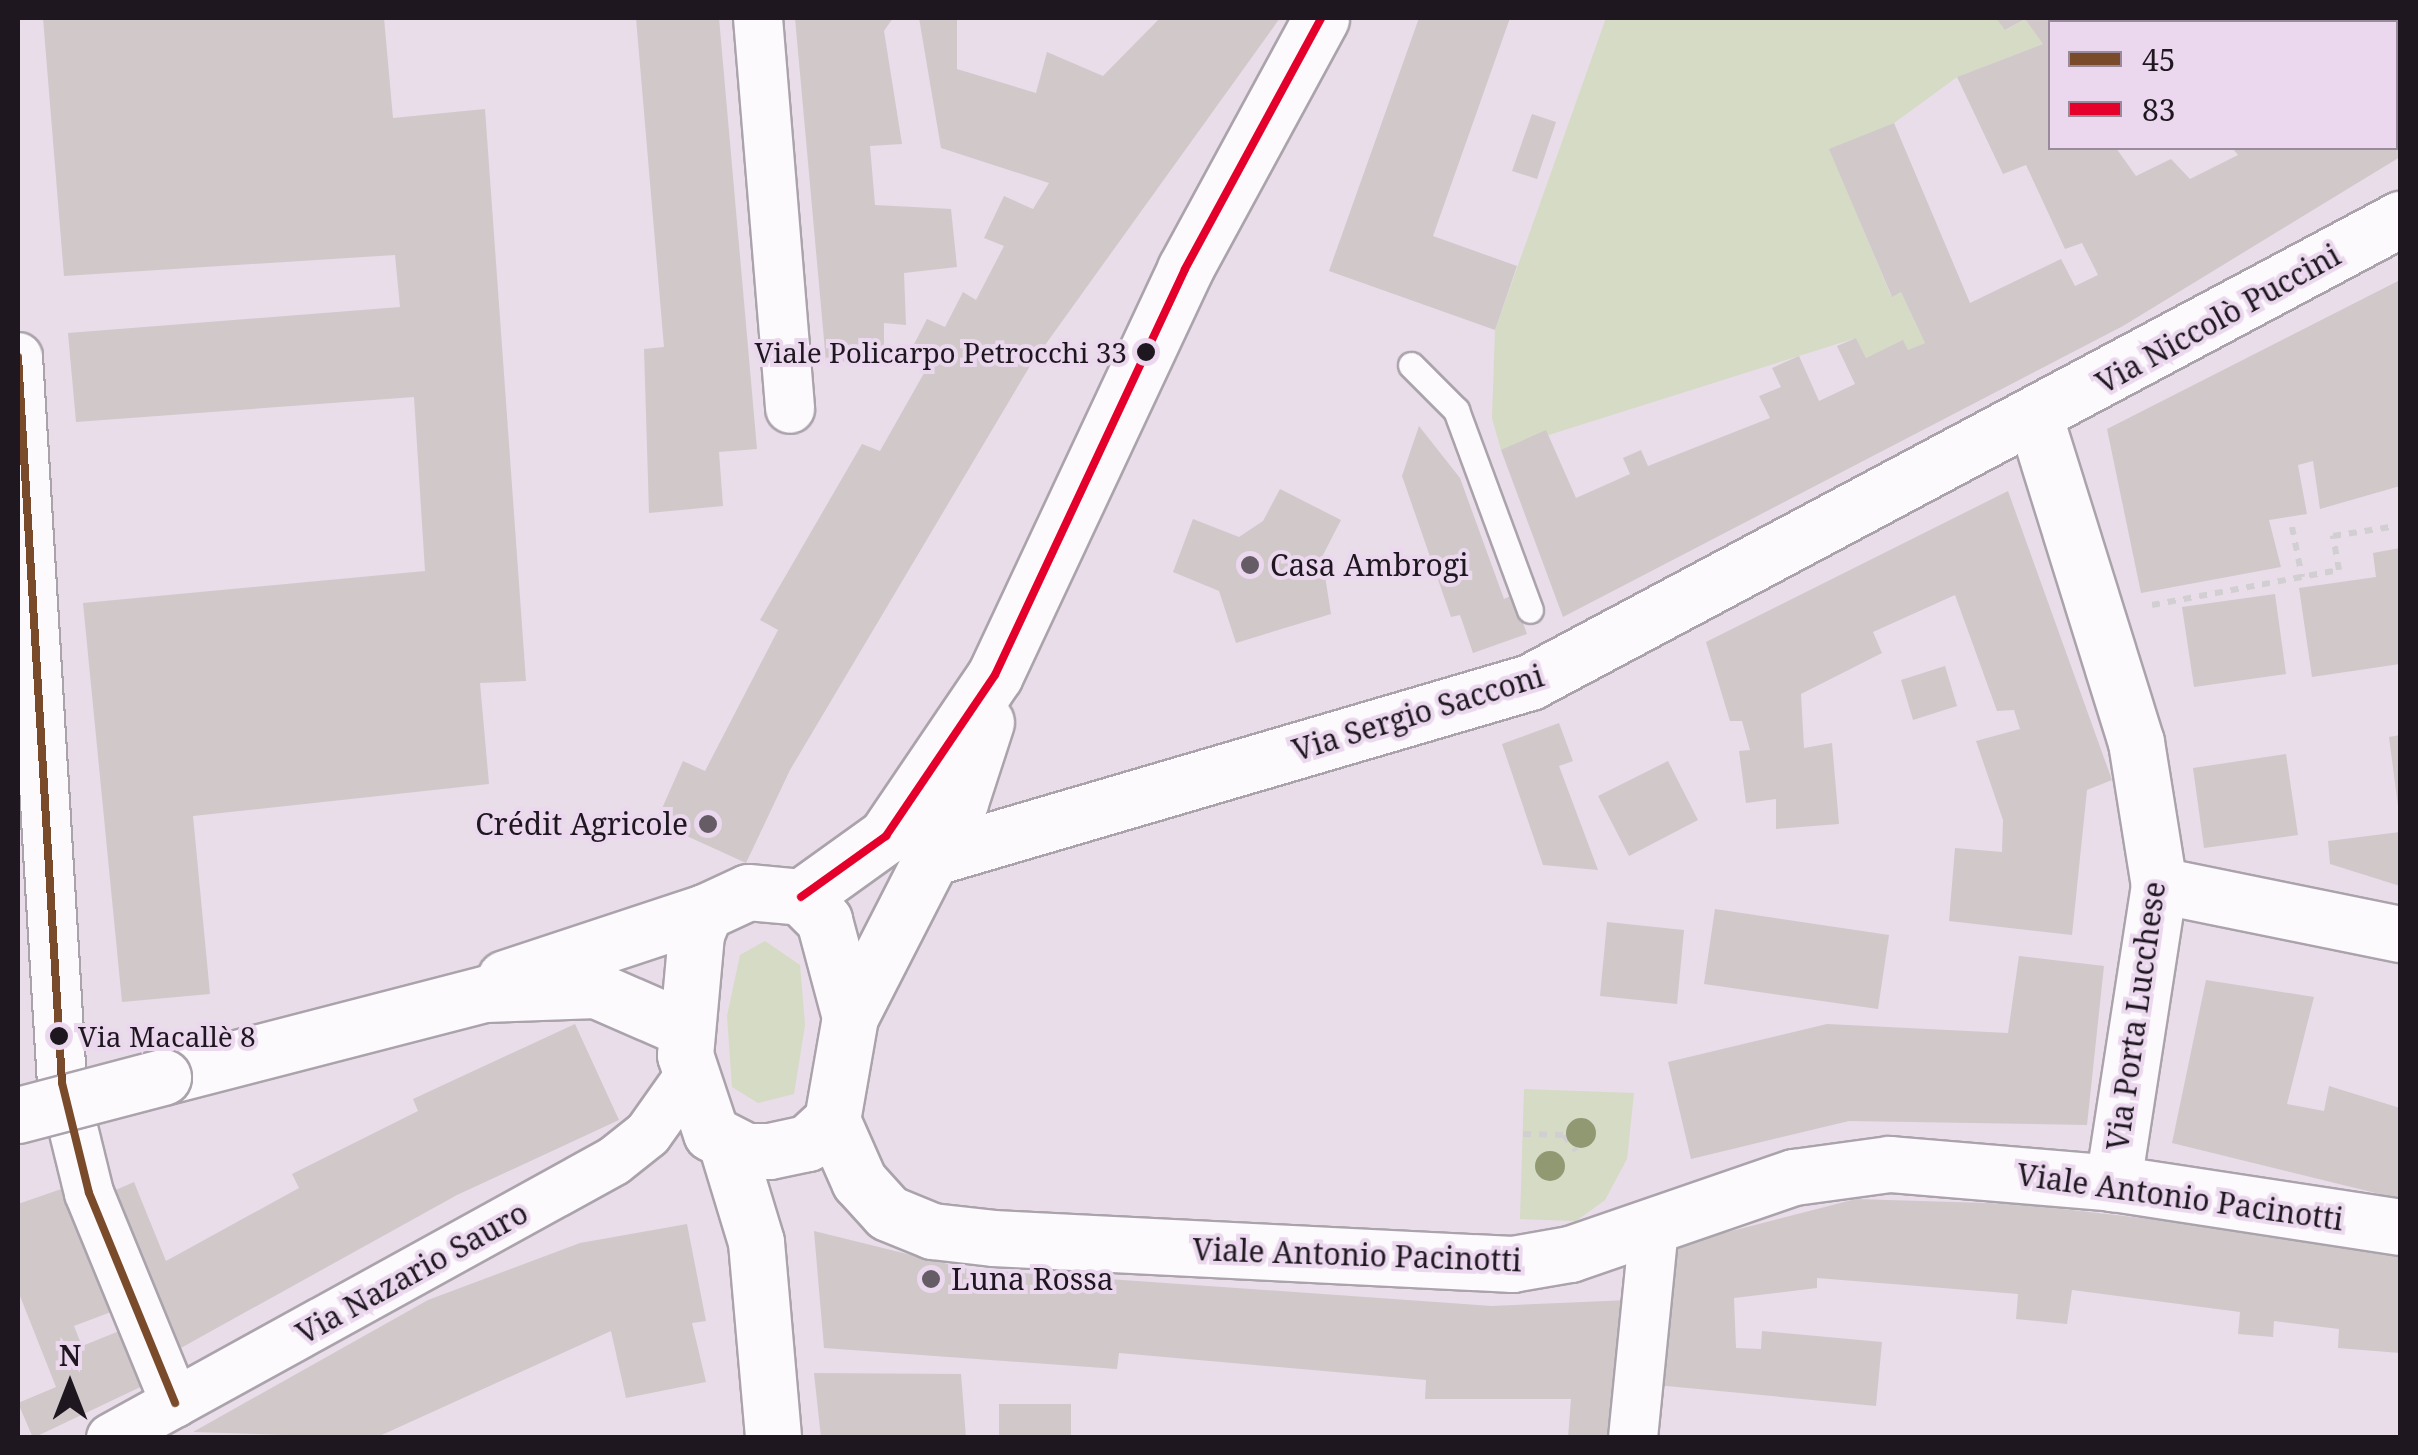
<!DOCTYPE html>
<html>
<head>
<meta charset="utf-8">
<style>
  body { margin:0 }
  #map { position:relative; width:2418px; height:1455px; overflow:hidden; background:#e8dde9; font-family:"Noto Serif",serif }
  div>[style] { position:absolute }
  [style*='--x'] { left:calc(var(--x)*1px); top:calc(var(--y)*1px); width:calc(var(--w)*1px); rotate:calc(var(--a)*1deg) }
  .green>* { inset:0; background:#d5dbc5 }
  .building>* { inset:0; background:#d1c8ca }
  .path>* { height:6px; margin-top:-3px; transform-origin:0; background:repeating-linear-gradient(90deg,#d2cfd2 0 8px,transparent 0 16px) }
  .roads { filter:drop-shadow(2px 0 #aba3ac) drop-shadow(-2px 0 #aba3ac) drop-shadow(0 2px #aba3ac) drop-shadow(0 -2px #aba3ac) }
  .lane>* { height:25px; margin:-12.5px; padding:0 12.5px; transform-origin:12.5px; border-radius:12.5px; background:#fcfafc }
  .street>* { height:48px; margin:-24px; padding:0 24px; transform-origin:24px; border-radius:24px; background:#fcfafc }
  .secondary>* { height:55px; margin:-27.5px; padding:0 27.5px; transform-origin:27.5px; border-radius:27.5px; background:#fcfafc }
  .bridges { filter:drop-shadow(2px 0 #aba3ac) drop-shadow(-2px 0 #aba3ac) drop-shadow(0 2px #aba3ac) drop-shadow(0 -2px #aba3ac) }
  .secondary-bridge>* { height:55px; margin:-27.5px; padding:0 27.5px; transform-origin:27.5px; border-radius:27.5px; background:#fcfafc }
  .bus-1>* { height:8px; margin:-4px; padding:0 4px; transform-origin:4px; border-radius:4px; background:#7a4b2a }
  .bus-2>* { height:8px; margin:-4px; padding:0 4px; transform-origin:4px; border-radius:4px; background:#e4002b }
  .trees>* { width:30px; height:30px; margin:-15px; border-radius:50%; background:#919973 }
  .dots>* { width:28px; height:28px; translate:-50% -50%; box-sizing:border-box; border:5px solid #ebd8ee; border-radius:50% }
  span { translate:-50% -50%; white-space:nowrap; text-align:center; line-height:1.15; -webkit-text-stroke:8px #ebd8ee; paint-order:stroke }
  .bus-label { font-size:28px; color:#1e171f }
  .right { translate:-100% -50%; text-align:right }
  .left { translate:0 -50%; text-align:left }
  .street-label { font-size:30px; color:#1e171f }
  .poi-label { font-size:30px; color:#1e171f }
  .frame { position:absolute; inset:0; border:20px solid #1e171f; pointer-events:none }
  .legend { position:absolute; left:2048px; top:20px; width:350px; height:130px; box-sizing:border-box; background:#ebd8ee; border:2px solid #998b9b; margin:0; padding:12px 18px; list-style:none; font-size:30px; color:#1e171f }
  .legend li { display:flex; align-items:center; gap:20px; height:50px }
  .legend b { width:50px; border:2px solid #998b9b }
  .north { position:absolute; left:20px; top:1335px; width:100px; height:100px; -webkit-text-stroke:8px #ebd8ee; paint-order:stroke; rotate:0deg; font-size:28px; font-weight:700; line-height:40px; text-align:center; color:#1e171f }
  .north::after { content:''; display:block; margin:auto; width:35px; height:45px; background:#1e171f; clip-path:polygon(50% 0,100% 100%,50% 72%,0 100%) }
</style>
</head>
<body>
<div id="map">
  <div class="green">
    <i style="clip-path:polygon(1606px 18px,1996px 18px,2006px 30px,2025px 19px,2043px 44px,1957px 77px,1894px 123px,1830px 149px,1891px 296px,1901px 292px,1925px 343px,1908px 350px,1903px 341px,1866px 358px,1856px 338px,1501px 450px,1492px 418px,1495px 330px)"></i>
    <i style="clip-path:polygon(765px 941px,800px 965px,805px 1025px,794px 1094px,758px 1103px,732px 1087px,727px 1016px,740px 955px)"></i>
    <i style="clip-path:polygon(1524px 1089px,1634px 1093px,1627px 1159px,1605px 1200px,1576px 1221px,1520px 1219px)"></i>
  </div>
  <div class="building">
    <i style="clip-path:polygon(43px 18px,384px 18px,393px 118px,485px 109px,526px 681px,480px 683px,489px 784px,193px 816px,210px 994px,122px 1002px,83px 603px,425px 571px,414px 397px,76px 422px,68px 333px,400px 307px,395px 255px,64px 276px)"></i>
    <i style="clip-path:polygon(636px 18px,719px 18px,757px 449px,719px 452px,723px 506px,649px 513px,644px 349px,664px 347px)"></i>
    <i style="clip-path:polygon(795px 18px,893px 18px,884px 31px,902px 144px,870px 146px,875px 205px,951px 209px,957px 267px,904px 273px,906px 325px,884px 323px,884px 360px,826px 362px)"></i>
    <i style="clip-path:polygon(919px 18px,957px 18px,957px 69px,1036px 93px,1047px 52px,1103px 76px,1160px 18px,1280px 18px,1030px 366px,790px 770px,746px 863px,656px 822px,683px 761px,705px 771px,778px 630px,760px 620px,862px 444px,880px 451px,932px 359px,911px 350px,927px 319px,945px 327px,963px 292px,976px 300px,1004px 246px,984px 238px,1004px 196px,1033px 209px,1049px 183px,941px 148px)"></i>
    <i style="clip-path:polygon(1419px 18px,1510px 18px,1433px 236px,1517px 266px,1495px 330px,1329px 271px)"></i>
    <i style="clip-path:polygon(1996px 18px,2191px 18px,2050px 22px,2050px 148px,2116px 148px,2136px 176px,2171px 159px,2190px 179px,2238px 155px,2232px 148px,2396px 148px,2396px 22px,2341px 22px,2400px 18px,2400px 157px,2123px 326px,1563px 617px,1501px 450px,1546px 430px,1576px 498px,1630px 474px,1623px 458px,1641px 450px,1648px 466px,1770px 418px,1759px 396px,1781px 387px,1772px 368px,1799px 356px,1819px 401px,1855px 384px,1837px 346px,1856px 338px,1866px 358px,1903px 340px,1908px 350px,1925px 343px,1901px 292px,1892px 297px,1829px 149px,1894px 123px,1970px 303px,2061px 259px,2075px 286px,2098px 275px,2082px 243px,2065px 249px,2026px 165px,2003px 174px,1957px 77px,2043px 44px,2025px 19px,2005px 30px)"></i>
    <i style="clip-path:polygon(1532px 114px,1556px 122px,1537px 179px,1512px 171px)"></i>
    <i style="clip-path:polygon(2400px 280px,2400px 486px,2320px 509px,2313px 461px,2298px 465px,2307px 514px,2269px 520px,2281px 567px,2141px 593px,2107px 429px)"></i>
    <i style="clip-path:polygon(1419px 426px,1460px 478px,1504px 599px,1513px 595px,1527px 634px,1473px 653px,1460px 615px,1451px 617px,1402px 476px)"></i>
    <i style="clip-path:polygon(1280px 489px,1341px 520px,1322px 557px,1331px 614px,1236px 643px,1219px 591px,1173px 572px,1193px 519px,1239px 537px,1263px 521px)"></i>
    <i style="clip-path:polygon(2008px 491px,2112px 780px,2087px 790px,2072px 935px,1949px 921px,1955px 848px,2002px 852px,2003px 820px,1976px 741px,2020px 729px,2014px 710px,1997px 711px,1955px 595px,1873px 632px,1882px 653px,1801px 694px,1804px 748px,1832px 743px,1839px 824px,1776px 829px,1776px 799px,1746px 803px,1739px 751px,1750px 750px,1742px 721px,1730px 721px,1706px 642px)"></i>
    <i style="clip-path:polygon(2400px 548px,2400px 664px,2312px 677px,2299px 588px,2376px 577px,2373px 553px)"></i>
    <i style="clip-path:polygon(2275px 594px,2286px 674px,2194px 687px,2182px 607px)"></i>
    <i style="clip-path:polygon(1945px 666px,1957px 706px,1913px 720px,1901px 680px)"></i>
    <i style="clip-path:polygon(1559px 723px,1573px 761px,1559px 766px,1598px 870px,1543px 865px,1502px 744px)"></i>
    <i style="clip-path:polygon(2400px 735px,2400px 806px,2398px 806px,2389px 737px)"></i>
    <i style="clip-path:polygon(2286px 754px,2298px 835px,2204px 848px,2193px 768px)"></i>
    <i style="clip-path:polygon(1668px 761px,1698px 820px,1629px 856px,1598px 796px)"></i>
    <i style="clip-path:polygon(2400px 832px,2400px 886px,2330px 864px,2328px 841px)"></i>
    <i style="clip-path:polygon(1715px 909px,1889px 935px,1878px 1009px,1704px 984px)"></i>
    <i style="clip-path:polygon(1607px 922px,1684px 930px,1677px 1004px,1600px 996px)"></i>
    <i style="clip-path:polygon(2019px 956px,2104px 966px,2087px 1125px,1849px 1121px,1691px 1159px,1668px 1062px,1827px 1024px,2008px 1033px)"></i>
    <i style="clip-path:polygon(2206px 980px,2314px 997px,2287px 1104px,2324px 1111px,2329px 1086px,2400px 1108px,2400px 1199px,2172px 1143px)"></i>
    <i style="clip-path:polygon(575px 1024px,619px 1120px,457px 1195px,170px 1354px,100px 1197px,134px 1182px,166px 1261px,299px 1188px,292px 1174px,418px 1111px,413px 1099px)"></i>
    <i style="clip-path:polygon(70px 1186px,111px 1312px,74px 1326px,82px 1346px,127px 1328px,151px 1382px,33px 1438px,18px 1403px,56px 1387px,18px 1291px,18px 1204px)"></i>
    <i style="clip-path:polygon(1856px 1199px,2018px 1204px,2400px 1247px,2400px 1353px,2338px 1348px,2339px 1329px,2274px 1321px,2273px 1337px,2238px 1334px,2240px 1312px,2072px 1290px,2067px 1324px,2016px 1319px,2018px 1294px,1817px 1278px,1817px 1288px,1734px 1298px,1736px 1348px,1761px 1349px,1762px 1331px,1882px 1342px,1876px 1406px,1656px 1385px,1666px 1248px)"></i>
    <i style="clip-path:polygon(687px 1224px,706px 1321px,692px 1323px,706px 1382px,626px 1398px,611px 1331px,375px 1438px,193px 1432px,428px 1300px,580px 1243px)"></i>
    <i style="clip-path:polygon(814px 1231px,968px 1269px,1492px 1306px,1630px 1300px,1616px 1438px,1568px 1438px,1571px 1399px,1425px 1399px,1426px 1380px,1119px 1353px,1117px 1369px,824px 1348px)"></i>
    <i style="clip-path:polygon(814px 1373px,961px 1374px,966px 1438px,821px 1438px)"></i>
    <i style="clip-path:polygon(999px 1404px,1071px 1404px,1071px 1438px,999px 1438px)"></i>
  </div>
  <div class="path">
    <i style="--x:2292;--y:527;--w:51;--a:78.7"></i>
    <i style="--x:2152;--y:605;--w:190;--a:-10.6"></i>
    <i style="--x:2339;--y:570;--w:35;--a:-100"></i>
    <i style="--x:2333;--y:536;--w:58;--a:-9"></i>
    <i style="--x:1523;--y:1134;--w:41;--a:1.4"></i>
    <i style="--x:1564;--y:1135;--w:20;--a:53"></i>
  </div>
  <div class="roads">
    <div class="lane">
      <i style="--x:1411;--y:365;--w:64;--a:45"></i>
      <i style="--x:1456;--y:410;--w:213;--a:69.7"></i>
    </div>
    <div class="street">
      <i style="--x:758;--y:18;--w:392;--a:85.3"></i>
      <i style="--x:18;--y:357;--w:727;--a:86.53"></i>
      <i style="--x:62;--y:1083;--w:113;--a:76.2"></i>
      <i style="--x:89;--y:1193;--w:227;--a:67.7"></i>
      <i style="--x:111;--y:1438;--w:574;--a:-28.84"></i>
      <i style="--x:614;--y:1161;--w:43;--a:-38.5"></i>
      <i style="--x:648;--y:1134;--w:67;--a:-54.7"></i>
      <i style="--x:1633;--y:1438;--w:213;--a:-84.3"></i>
    </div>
    <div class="secondary">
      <i style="--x:2035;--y:418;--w:339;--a:72.7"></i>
      <i style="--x:2136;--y:742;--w:145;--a:80.9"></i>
      <i style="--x:2159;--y:885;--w:302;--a:98.8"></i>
      <i style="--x:934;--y:857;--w:621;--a:-16.36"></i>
      <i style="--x:1530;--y:682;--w:986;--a:-28.02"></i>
      <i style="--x:2159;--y:885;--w:246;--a:11.5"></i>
      <i style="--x:748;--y:892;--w:53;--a:5.4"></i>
      <i style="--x:801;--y:897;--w:33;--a:45"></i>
      <i style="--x:824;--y:920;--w:100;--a:75"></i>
      <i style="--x:850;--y:1017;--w:105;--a:99.9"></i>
      <i style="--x:832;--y:1120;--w:34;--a:137"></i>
      <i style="--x:807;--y:1143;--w:39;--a:168"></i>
      <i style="--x:769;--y:1151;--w:23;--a:180"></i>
      <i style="--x:746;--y:1151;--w:39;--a:-153"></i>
      <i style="--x:711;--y:1133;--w:82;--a:-108.4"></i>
      <i style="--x:685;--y:1055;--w:121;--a:-84.8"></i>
      <i style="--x:696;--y:934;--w:24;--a:-68"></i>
      <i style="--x:705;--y:912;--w:47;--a:-24.9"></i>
      <i style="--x:801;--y:897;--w:105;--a:-35.7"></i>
      <i style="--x:886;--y:836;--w:194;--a:-55.9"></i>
      <i style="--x:995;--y:675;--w:448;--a:-64.9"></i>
      <i style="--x:1185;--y:269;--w:285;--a:-61.5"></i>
      <i style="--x:505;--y:978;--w:211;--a:-18.3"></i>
      <i style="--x:850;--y:1017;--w:242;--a:-62.9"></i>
      <i style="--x:960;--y:802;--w:84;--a:-72"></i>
      <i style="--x:163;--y:1077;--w:333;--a:-14.5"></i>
      <i style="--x:485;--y:994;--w:111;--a:-2.1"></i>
      <i style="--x:596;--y:990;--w:95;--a:23.6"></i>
      <i style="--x:832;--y:1120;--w:67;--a:66.1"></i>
      <i style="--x:859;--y:1181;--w:43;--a:47.8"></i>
      <i style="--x:888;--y:1213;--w:48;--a:22.2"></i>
      <i style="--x:932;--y:1231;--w:61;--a:6.5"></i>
      <i style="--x:993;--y:1238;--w:520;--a:2.87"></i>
      <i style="--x:1512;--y:1264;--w:59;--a:-9.8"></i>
      <i style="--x:1570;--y:1254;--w:237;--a:-19"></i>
      <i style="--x:1794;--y:1177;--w:96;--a:-7.8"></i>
      <i style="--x:1889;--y:1164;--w:225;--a:4.8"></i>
      <i style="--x:2113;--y:1183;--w:290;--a:8.7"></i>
      <i style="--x:726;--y:1143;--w:103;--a:73.1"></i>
      <i style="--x:756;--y:1242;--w:197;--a:85"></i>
    </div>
  </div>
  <div class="bridges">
    <div class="secondary-bridge">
      <i style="--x:18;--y:1115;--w:150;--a:-14.7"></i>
    </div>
  </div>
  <div class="bus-1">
    <i style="--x:18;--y:357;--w:727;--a:86.53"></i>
    <i style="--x:62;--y:1083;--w:113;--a:76.2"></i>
    <i style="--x:89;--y:1193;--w:227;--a:67.7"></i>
  </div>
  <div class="bus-2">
    <i style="--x:801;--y:897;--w:105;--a:-35.7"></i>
    <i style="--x:886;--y:836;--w:194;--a:-55.9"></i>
    <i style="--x:995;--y:675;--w:448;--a:-64.9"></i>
    <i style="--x:1185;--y:269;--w:285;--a:-61.5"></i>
  </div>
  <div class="trees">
    <i style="left:1581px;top:1133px"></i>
    <i style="left:1550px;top:1166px"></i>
  </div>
  <div class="dots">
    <i style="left:1146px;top:352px;background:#1e171f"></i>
    <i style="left:1250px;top:565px;background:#655c66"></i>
    <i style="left:708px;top:824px;background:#655c66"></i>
    <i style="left:59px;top:1036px;background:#1e171f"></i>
    <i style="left:931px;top:1279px;background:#655c66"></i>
  </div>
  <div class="bus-label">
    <span class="right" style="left:1127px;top:352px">Viale Policarpo Petrocchi 33</span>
    <span class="left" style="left:78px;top:1036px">Via Macallè 8</span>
  </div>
  <div class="street-label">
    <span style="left:2218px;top:319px;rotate:-29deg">Via Niccolò Puccini</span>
    <span style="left:1418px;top:713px;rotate:-17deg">Via Sergio Sacconi</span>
    <span style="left:2136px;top:1016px;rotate:-82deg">Via Porta Lucchese</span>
    <span style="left:2180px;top:1197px;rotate:8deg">Viale Antonio Pacinotti</span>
    <span style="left:1357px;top:1255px;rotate:2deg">Viale Antonio Pacinotti</span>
    <span style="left:412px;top:1273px;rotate:-29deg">Via Nazario Sauro</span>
  </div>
  <div class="poi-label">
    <span class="left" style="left:1270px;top:565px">Casa Ambrogi</span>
    <span class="right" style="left:688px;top:824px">Crédit Agricole</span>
    <span class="left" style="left:951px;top:1279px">Luna Rossa</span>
  </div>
  <div class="frame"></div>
  <ul class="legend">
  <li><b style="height:12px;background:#7a4b2a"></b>45</li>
  <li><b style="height:12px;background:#e4002b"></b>83</li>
  </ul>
  <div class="north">N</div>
</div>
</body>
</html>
